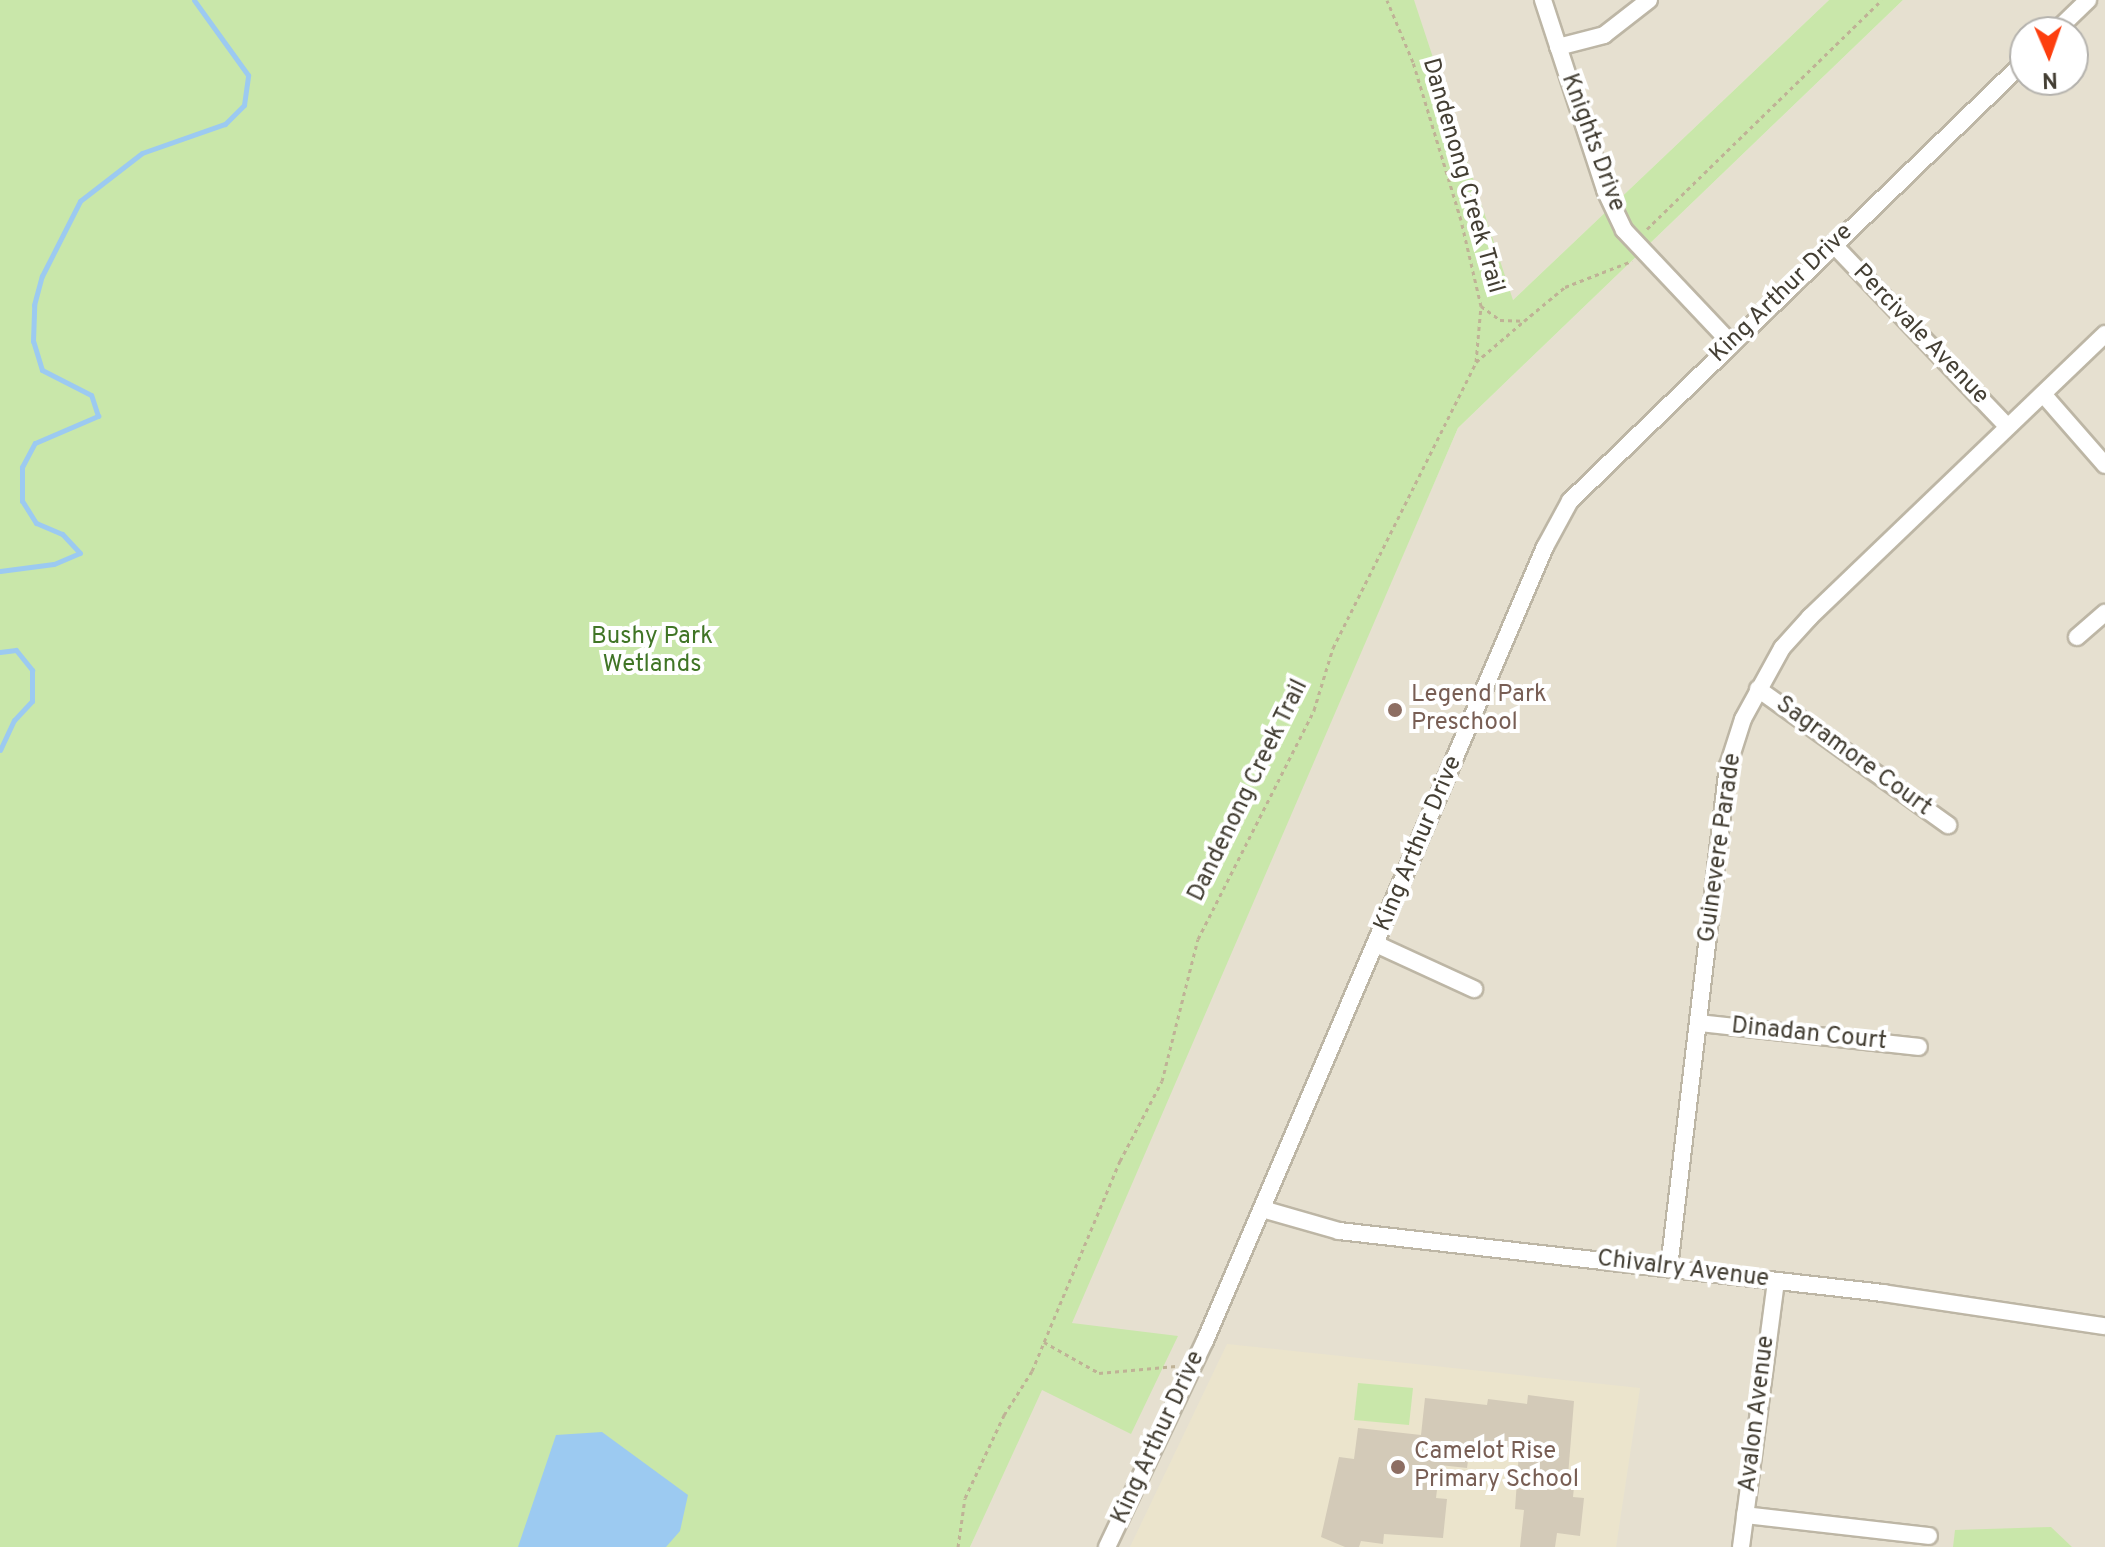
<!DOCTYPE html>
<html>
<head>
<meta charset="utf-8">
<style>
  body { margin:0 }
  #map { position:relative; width:2105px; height:1547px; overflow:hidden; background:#f2eee2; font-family:Overpass,sans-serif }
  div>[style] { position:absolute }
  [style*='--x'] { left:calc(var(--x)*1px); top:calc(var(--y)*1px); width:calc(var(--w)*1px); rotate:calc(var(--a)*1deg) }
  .residential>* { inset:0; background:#e6e0d0 }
  .education>* { inset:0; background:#ebe4cc }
  .green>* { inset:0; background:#c9e7aa }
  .water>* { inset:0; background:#9ccaf1 }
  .stream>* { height:5px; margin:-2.5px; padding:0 2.5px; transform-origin:2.5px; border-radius:2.5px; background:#9ccaf1 }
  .building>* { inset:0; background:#d3cab8 }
  .path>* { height:3px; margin-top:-1.5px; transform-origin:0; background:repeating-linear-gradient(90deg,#bfb296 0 4px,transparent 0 8px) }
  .roads { filter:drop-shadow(2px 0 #bdb6a5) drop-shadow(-2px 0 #bdb6a5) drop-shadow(0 2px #bdb6a5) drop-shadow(0 -2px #bdb6a5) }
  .street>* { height:16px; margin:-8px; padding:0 8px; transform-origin:8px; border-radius:8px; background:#fff }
  .dots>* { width:22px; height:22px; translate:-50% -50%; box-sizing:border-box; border:4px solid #fff; border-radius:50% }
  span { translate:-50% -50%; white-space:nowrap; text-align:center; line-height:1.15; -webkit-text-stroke:8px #fff; paint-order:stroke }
  .street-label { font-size:24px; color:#433e33 }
  .park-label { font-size:24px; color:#407526 }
  .education-label { font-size:24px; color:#785e54 }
  .left { translate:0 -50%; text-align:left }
  .north { position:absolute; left:2009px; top:16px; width:80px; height:80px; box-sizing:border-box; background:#fff; border:2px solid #b4b2ad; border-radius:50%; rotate:178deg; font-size:22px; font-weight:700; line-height:32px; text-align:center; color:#433e33 }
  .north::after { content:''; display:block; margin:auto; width:28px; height:36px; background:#fd3e0e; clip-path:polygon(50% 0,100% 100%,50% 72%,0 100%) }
</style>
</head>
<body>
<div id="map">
  <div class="residential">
    <i style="clip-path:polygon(1413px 0,1829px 0,1512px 301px)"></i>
    <i style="clip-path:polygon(evenodd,1903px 0,2105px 0,2105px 1547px,970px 1547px,1458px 428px,1903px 0,2025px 32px,2073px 32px,2073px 80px,2025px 80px,2025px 32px)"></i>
  </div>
  <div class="education">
    <i style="clip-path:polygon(1227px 1344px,1640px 1388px,1616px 1547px,1130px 1547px)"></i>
  </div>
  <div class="green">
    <i style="clip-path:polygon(0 0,1414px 0,1513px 300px,1829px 0,1903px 0,1458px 428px,1072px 1323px,1178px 1336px,1131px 1434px,1042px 1390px,970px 1547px,0 1547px)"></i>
    <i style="clip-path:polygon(1358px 1383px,1413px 1388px,1409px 1425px,1354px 1420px)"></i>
    <i style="clip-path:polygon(2051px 1527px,2072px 1547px,1953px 1547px,1955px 1530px)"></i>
  </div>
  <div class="water">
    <i style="clip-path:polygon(602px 1432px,688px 1495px,680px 1531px,666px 1547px,518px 1547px,556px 1435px)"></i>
  </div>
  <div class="stream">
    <i style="--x:0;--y:571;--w:54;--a:-7.4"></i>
    <i style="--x:54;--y:564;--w:28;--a:-23"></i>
    <i style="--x:80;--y:553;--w:26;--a:-133"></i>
    <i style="--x:62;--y:534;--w:28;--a:-157"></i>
    <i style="--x:36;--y:523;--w:26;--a:-122"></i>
    <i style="--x:22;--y:501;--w:34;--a:-90"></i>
    <i style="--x:22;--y:467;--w:27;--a:-62"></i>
    <i style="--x:35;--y:443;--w:69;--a:-23.2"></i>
    <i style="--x:98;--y:416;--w:22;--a:-108"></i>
    <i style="--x:91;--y:395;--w:55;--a:-153"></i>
    <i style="--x:42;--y:370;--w:30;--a:-107"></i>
    <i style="--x:33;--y:341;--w:36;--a:-88"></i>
    <i style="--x:34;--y:305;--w:30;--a:-75"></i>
    <i style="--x:42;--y:276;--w:84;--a:-63.1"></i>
    <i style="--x:80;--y:201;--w:78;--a:-37.7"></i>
    <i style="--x:142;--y:153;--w:88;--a:-19.3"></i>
    <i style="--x:225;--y:124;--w:27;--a:-45"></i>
    <i style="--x:244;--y:105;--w:30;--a:-82"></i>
    <i style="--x:248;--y:75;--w:92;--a:-125.8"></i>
    <i style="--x:0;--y:652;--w:16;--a:-7"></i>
    <i style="--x:16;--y:650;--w:26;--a:51"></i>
    <i style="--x:32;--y:670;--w:31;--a:90"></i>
    <i style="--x:32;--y:701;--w:26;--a:133"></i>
    <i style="--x:14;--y:720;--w:33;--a:115"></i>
  </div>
  <div class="building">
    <i style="clip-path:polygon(1528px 1395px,1574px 1401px,1568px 1476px,1575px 1477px,1573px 1497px,1584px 1498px,1580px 1536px,1557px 1533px,1555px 1547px,1520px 1547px,1524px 1510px,1515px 1509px,1519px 1452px,1470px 1446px,1467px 1468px,1440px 1465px,1436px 1498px,1447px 1499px,1443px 1538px,1384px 1534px,1383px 1544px,1361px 1541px,1359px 1547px,1345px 1547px,1321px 1537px,1339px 1457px,1354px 1459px,1358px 1428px,1421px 1435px,1425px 1398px,1487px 1405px,1488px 1399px,1527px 1404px)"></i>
  </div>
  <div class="path">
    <i style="--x:1647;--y:229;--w:328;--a:-44.3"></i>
    <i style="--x:1481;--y:306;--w:24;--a:36"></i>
    <i style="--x:1500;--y:320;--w:24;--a:2"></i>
    <i style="--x:1524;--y:321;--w:53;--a:-39.7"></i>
    <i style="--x:1565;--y:287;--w:72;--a:-21.2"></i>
    <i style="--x:1476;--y:362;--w:63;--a:-40.5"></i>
    <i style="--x:1044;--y:1342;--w:63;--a:29.4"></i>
    <i style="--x:1099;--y:1373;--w:77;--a:-5.2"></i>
    <i style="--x:958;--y:1547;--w:49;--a:-81.9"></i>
    <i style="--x:965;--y:1498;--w:92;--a:-64.8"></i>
    <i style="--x:1004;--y:1415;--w:52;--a:-57.5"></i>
    <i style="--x:1032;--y:1371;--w:228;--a:-67.3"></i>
    <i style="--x:1120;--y:1161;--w:90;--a:-62.3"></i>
    <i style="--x:1162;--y:1081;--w:146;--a:-75.8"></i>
    <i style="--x:1198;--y:939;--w:257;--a:-63.1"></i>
    <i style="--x:1314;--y:710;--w:65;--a:-73"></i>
    <i style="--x:1333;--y:648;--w:320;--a:-63.4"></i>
    <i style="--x:1476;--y:362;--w:56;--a:-84.9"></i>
    <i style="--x:1481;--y:306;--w:88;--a:-103.1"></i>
    <i style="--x:1461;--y:220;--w:165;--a:-106.9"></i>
    <i style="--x:1413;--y:62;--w:67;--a:-112.8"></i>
  </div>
  <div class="roads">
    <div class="street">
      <i style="--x:1543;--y:0;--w:200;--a:71.9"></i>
      <i style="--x:1605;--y:190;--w:44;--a:64.6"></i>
      <i style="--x:1624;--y:230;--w:156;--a:46.6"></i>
      <i style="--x:2055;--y:32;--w:46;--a:-44.1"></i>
      <i style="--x:1558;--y:47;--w:48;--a:-14.6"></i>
      <i style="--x:1604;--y:35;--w:57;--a:-37.9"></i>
      <i style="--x:1833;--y:244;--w:250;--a:46.3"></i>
      <i style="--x:2043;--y:394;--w:94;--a:48.9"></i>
      <i style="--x:2077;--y:637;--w:37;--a:-41"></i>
      <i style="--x:1758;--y:689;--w:234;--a:35.6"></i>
      <i style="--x:1376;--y:944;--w:108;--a:24.7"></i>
      <i style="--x:1699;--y:1023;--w:221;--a:6.2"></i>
      <i style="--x:1262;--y:1209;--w:80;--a:15.9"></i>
      <i style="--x:1339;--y:1231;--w:548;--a:6.5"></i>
      <i style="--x:1883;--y:1293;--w:224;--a:8.5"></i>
      <i style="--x:1669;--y:1268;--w:505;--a:-83.3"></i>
      <i style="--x:1728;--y:766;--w:49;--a:-72.3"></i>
      <i style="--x:1743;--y:719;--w:81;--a:-61.2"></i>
      <i style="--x:1782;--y:648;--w:42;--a:-47.9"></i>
      <i style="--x:1810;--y:617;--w:409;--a:-43.8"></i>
      <i style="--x:1745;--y:1515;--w:185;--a:6.5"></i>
      <i style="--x:1107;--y:1547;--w:228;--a:-64.6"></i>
      <i style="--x:1205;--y:1341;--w:864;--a:-66.82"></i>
      <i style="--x:1545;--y:547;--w:52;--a:-61.5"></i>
      <i style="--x:1570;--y:501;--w:633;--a:-44.04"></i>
      <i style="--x:1741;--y:1547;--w:267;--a:-82.5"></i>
    </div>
  </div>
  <div class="dots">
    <i style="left:1395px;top:710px;background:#8d6e63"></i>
    <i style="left:1398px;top:1467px;background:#8d6e63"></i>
  </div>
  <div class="street-label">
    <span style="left:1592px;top:143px;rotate:70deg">Knights Drive</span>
    <span style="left:1462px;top:176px;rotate:74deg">Dandenong Creek Trail</span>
    <span style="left:1782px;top:294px;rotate:-44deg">King Arthur Drive</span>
    <span style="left:1920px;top:335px;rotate:46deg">Percivale Avenue</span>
    <span style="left:1853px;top:757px;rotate:36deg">Sagramore Court</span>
    <span style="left:1249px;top:791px;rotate:-64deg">Dandenong Creek Trail</span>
    <span style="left:1419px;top:844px;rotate:-67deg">King Arthur Drive</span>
    <span style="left:1721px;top:848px;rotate:-82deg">Guinevere Parade</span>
    <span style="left:1809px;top:1035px;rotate:6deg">Dinadan Court</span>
    <span style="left:1683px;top:1270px;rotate:7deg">Chivalry Avenue</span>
    <span style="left:1758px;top:1414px;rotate:-83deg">Avalon Avenue</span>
    <span style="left:1159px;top:1438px;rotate:-65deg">King Arthur Drive</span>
  </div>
  <div class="park-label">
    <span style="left:652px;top:652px">Bushy Park<br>Wetlands</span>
  </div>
  <div class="education-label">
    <span class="left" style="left:1411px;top:710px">Legend Park<br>Preschool</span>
    <span class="left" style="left:1414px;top:1467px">Camelot Rise<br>Primary School</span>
  </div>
  <div class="north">N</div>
</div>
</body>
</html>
